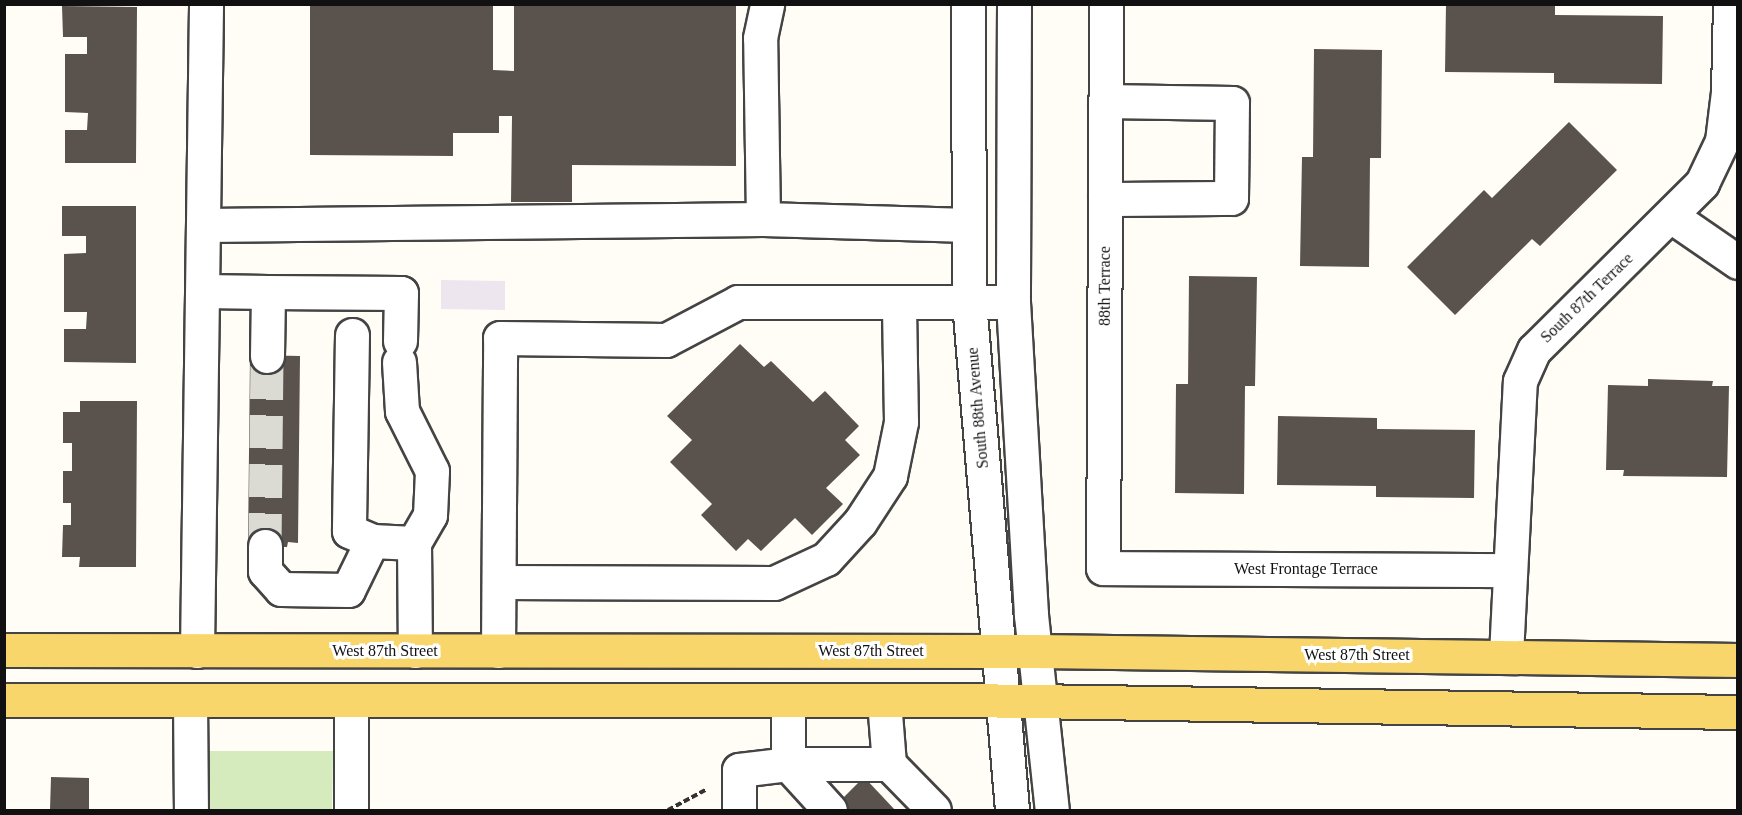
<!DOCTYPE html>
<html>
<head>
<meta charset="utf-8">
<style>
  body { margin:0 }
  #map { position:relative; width:1742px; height:815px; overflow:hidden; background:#fffdf5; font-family:Georgia,serif }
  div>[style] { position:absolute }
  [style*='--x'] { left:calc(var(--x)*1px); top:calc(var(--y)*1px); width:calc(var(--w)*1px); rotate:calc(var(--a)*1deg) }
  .industrial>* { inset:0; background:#eee6ef }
  .green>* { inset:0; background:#d5ebbd }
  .building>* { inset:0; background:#5a524d }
  .minor-tunnel>* { height:33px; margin-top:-16.5px; transform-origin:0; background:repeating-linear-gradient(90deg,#dbdad3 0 33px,transparent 0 49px) }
  .path>* { height:4px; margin-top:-2px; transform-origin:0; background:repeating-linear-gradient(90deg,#333 0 6px,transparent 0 9px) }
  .roads { filter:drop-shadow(2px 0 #444) drop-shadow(-2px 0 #444) drop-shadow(0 2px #444) drop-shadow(0 -2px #444) }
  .minor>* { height:33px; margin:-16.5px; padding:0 16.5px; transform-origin:16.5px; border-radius:16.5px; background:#fff }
  .major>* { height:33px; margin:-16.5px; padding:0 16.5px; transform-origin:16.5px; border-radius:16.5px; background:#f9d66b }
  span { translate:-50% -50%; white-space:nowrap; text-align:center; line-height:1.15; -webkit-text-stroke:6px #fff; paint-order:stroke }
  .street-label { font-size:16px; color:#111 }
  .frame { position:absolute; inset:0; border:6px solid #111; pointer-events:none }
</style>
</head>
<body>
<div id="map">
  <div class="industrial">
    <i style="clip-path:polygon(441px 280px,505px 281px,505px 310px,441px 309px)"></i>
  </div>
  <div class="green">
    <i style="clip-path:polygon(208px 751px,333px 751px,332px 810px,207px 810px)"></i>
  </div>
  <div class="building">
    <i style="clip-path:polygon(310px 4px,493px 4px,493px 70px,514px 71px,514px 4px,736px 4px,736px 166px,572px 165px,572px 202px,511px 202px,512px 116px,499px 116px,499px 133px,453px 133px,453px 156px,310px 155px)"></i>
    <i style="clip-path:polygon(1446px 4px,1555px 4px,1555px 15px,1663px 16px,1662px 84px,1554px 83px,1554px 73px,1445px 72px)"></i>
    <i style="clip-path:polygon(62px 6px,137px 7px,136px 163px,65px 163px,65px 130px,87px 130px,88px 113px,65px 112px,65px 54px,87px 54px,87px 37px,63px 37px)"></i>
    <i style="clip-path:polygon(1314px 49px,1382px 50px,1381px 158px,1370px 158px,1369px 267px,1300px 266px,1302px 157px,1313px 157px)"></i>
    <i style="clip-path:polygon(1569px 122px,1617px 170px,1540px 246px,1532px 239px,1455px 315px,1407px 267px,1484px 190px,1492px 198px)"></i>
    <i style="clip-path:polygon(62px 206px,136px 206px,136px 363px,64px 362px,64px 329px,86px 329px,87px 312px,64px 312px,64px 254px,86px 253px,86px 236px,62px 236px)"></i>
    <i style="clip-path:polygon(1189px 276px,1257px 277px,1255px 386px,1245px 386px,1244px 494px,1175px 493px,1176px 384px,1188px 384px)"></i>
    <i style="clip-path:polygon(740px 344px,764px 367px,771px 361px,813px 402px,825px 391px,859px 426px,845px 440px,860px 455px,826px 488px,843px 504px,812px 535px,795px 518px,761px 551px,748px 539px,736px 551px,701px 515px,712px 504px,670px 462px,692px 440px,667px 416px)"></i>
    <i style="clip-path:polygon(250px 355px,300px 356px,298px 543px,288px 542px,287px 547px,248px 546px)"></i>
    <i style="clip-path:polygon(1648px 379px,1713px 381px,1712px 386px,1729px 386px,1727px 477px,1623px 476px,1624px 470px,1606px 470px,1608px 385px,1648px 386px)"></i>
    <i style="clip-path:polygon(80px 401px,137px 401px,136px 567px,79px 567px,80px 557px,62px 557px,63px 525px,71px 525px,71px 503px,63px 503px,63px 471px,72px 471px,72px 443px,63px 443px,63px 412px,80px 412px)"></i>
    <i style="clip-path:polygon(1278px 416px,1377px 418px,1377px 429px,1475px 430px,1474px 498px,1376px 497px,1376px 486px,1277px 485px)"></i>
    <i style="clip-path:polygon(51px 777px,89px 778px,89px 810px,50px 810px)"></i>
    <i style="clip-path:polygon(864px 777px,895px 810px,843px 810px,837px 804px)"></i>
  </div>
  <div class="minor-tunnel">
    <i style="--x:265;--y:546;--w:190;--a:-89.4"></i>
  </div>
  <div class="path">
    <i style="--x:668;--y:810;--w:44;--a:-28.3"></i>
  </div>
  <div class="roads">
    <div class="minor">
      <i style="--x:968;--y:4;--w:298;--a:89.8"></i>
      <i style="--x:969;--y:302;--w:510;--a:85.16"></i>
      <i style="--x:1014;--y:4;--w:298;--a:90.2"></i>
      <i style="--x:1013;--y:302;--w:314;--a:86.7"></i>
      <i style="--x:1031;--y:615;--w:196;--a:83.9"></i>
      <i style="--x:1106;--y:4;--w:564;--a:90.3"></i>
      <i style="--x:1103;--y:568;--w:406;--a:0.3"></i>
      <i style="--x:1105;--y:199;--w:126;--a:-0.5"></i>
      <i style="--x:1231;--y:198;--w:95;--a:-89.4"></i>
      <i style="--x:1232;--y:103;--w:127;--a:-179.1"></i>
      <i style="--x:1671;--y:216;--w:81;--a:34.5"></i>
      <i style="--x:763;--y:219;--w:181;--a:-90.9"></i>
      <i style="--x:760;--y:38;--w:35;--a:-78"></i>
      <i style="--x:204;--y:225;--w:559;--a:-0.61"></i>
      <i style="--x:763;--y:219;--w:206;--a:1.7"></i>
      <i style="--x:204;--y:291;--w:64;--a:0.9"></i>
      <i style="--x:352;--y:335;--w:196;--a:90.9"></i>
      <i style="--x:349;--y:531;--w:25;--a:23"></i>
      <i style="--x:372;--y:541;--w:42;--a:2.7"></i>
      <i style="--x:414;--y:543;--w:108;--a:89.5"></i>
      <i style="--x:267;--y:356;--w:64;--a:-89.1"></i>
      <i style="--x:268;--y:292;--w:133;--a:0.4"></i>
      <i style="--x:401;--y:293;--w:48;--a:91.2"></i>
      <i style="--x:399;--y:362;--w:49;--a:86.5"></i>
      <i style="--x:402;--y:411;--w:67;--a:63.4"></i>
      <i style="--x:432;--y:471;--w:44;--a:92.6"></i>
      <i style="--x:430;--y:515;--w:32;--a:120"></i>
      <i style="--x:265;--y:546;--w:25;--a:90"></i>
      <i style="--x:265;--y:571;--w:24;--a:48"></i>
      <i style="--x:281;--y:589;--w:67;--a:0.9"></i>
      <i style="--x:348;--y:590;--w:55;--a:-63.9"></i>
      <i style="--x:499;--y:582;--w:275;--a:0.2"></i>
      <i style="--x:774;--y:583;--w:57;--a:-24.8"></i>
      <i style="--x:826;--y:559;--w:50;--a:-47.4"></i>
      <i style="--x:860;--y:522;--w:55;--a:-56.9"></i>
      <i style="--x:890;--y:476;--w:55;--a:-78.5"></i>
      <i style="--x:901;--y:422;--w:120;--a:-91"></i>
      <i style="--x:197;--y:651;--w:647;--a:-89.2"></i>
      <i style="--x:498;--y:651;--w:313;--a:-89.6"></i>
      <i style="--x:500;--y:338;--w:166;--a:0.7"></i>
      <i style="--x:666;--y:340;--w:81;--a:-27.8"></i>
      <i style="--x:738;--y:302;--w:275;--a:0"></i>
      <i style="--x:1506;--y:655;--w:274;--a:-87.1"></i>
      <i style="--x:1520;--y:381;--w:34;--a:-66"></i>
      <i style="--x:1534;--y:350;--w:237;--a:-44.8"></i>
      <i style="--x:1702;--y:183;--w:47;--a:-64.5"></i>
      <i style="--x:1722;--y:141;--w:49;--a:-83"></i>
      <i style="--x:1728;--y:92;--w:88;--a:-88.7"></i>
      <i style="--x:190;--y:700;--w:110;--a:89.5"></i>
      <i style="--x:788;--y:700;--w:64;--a:90"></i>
      <i style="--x:788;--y:764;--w:101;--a:0"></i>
      <i style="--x:889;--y:764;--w:63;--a:-94.5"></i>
      <i style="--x:889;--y:764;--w:64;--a:45.6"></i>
      <i style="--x:351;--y:810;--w:110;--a:-90"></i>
      <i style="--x:739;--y:810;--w:40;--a:-90"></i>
      <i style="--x:739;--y:770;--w:49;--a:-7"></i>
      <i style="--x:788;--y:764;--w:62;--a:47.6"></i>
    </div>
    <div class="major">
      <i style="--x:4;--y:650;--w:1032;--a:0.06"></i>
      <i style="--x:1036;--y:651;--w:702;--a:0.73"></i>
      <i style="--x:4;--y:700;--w:960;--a:0"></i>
      <i style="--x:964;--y:700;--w:774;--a:0.89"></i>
    </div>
  </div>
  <div class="street-label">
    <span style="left:1105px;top:286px;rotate:-90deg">88th Terrace</span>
    <span style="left:1587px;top:298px;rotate:-44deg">South 87th Terrace</span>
    <span style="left:978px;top:408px;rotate:-95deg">South 88th Avenue</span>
    <span style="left:1306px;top:569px">West Frontage Terrace</span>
    <span style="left:385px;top:651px">West 87th Street</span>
    <span style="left:871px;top:651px">West 87th Street</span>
    <span style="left:1357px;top:655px">West 87th Street</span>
  </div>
  <div class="frame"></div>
</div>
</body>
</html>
